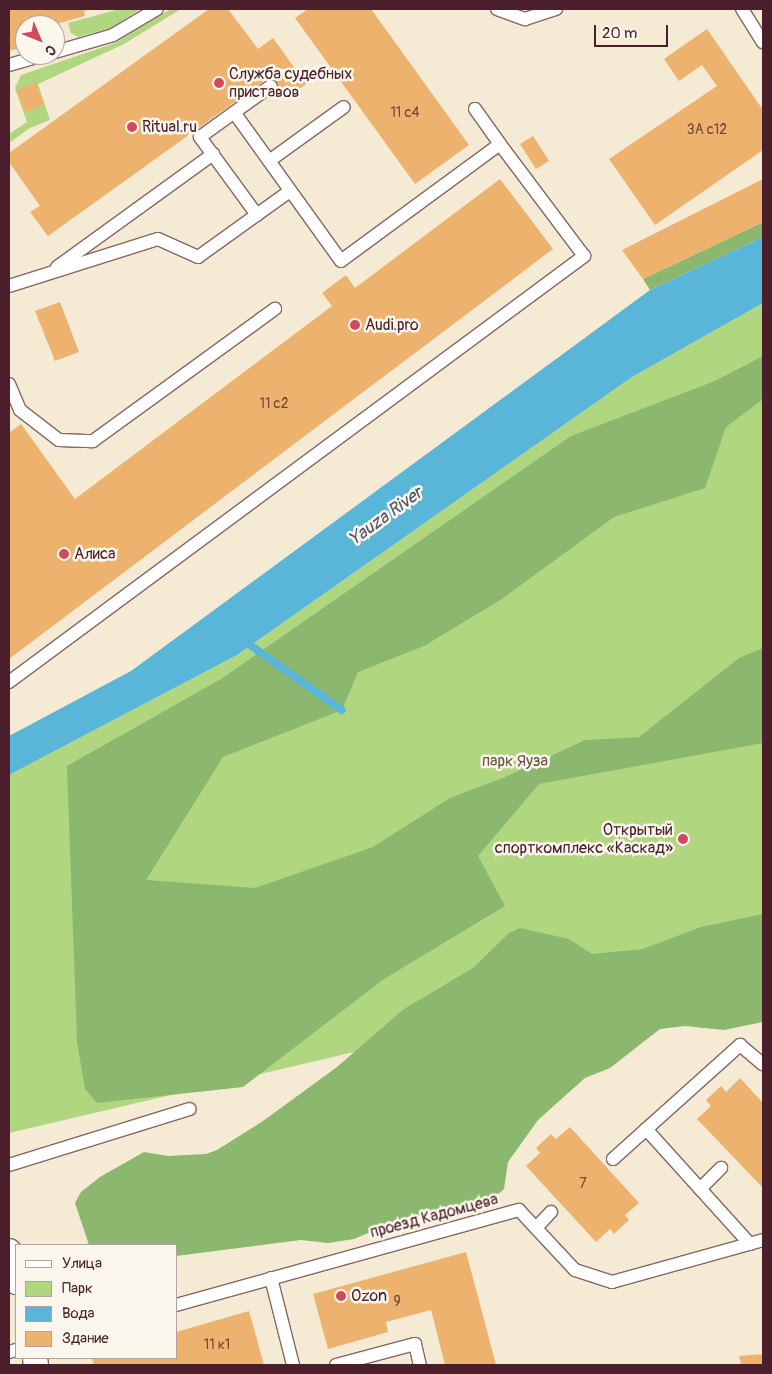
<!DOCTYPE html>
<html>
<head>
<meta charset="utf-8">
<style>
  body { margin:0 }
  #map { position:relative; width:772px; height:1374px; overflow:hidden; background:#f5ead4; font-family:Pangolin,sans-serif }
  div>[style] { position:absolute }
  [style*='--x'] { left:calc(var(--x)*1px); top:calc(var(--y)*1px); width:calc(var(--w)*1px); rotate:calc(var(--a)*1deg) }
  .green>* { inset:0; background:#b0d67f }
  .forest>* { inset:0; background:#8cb76e }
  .water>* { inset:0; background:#5ab6d8 }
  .stream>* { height:8px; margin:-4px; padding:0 4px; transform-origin:4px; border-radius:4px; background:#5ab6d8 }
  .building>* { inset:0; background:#edb26e }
  .roads { filter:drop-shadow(1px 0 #866666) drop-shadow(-1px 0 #866666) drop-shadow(0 1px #866666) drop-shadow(0 -1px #866666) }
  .service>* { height:12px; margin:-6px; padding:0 6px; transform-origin:6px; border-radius:6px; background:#fff }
  .minor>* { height:24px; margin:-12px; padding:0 12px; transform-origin:12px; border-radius:12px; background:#fff }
  .dots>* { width:14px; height:14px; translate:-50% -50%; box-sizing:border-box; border:2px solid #fbf7ec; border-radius:50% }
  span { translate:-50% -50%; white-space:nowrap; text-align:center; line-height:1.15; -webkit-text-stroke:5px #fbf7ec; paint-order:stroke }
  .number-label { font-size:14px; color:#73443c }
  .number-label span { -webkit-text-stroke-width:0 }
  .poi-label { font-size:16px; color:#4a1f2b }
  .left { translate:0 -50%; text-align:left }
  .right { translate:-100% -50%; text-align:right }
  .park-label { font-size:16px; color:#695644 }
  .street-label { font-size:16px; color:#4a1f2b }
  .water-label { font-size:18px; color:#505468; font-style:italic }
  .frame { position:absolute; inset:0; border:10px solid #4a1f2b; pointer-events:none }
  .legend { position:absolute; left:15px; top:1244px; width:162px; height:115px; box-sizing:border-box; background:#fbf7ec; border:1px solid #b4a19f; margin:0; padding:6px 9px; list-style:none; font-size:15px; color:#4a1f2b }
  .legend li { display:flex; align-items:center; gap:10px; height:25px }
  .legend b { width:25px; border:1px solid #b4a19f }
  .north { position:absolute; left:15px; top:15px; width:50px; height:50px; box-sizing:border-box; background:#fbf7ec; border:1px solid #b4a19f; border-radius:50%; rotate:135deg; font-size:14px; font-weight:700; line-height:20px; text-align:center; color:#4a1f2b }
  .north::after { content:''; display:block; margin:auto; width:18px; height:22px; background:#d1495b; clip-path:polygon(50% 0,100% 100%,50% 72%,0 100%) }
  .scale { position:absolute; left:594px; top:25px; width:74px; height:22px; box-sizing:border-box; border:2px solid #4a1f2b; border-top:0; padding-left:6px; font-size:15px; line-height:18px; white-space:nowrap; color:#4a1f2b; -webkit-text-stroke:4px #fbf7ec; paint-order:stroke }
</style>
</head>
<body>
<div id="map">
  <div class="green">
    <i style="clip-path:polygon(120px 9px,140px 9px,111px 28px,78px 37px,71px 33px,68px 23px)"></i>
    <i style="clip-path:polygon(171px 9px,181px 9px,124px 44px,38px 84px,50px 120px,30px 128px,9px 143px,9px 134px,27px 122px,15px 88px,21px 75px,115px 43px)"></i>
    <i style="clip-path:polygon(763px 303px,763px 956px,9px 1133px,9px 775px,237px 655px,632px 377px)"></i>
  </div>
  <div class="forest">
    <i style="clip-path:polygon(763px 222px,763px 237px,650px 290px,643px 279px)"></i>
    <i style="clip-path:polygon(763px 356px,763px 399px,726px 427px,705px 488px,614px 517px,502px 599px,424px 646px,358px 672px,342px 710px,223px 757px,146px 880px,255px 888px,373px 847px,450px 798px,503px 778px,585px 740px,639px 737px,739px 658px,763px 648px,763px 743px,539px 784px,478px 856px,505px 906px,384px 979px,243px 1087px,97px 1103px,85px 1089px,77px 1042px,67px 766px,221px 679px,571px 436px,715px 381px)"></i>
    <i style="clip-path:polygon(763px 914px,763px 1022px,724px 1030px,685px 1026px,660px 1029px,610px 1068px,585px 1078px,538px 1120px,508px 1162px,504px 1189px,494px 1198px,457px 1211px,404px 1218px,354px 1239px,328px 1243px,301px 1240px,176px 1256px,176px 1245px,89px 1245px,75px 1203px,81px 1192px,100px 1177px,144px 1152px,168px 1156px,206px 1154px,217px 1150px,263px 1121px,337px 1067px,404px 1009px,473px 968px,509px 933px,520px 928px,569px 939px,592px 954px,643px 949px,701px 927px)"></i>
  </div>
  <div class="water">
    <i style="clip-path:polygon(763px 237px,763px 303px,632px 377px,237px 655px,9px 775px,9px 736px,131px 671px,650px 290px)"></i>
  </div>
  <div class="stream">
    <i style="--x:243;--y:640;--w:121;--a:35.3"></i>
  </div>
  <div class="building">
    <i style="clip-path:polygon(9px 9px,91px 9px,84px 11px,85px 16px,53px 25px,25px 25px,18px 29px,23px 47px,9px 51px)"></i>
    <i style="clip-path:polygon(209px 9px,228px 9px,258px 49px,273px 38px,306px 84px,287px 98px,271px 76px,48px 236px,30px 212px,40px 206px,9px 162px,9px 153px)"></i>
    <i style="clip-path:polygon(308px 9px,371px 9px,469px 145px,415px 184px,295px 18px)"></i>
    <i style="clip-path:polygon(707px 29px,763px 110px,763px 150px,655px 225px,609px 159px,717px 86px,702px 65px,679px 81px,664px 59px)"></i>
    <i style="clip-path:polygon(36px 82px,44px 105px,25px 112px,17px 90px)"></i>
    <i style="clip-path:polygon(533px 136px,549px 161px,536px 169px,520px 144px)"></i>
    <i style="clip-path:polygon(500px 179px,553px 249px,9px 659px,9px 433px,21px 424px,75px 499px,332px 306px,322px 293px,346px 275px,355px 288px)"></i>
    <i style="clip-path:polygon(763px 179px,763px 222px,643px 279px,622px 250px)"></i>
    <i style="clip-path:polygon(60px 302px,79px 352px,55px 361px,35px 311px)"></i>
    <i style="clip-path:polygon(740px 1078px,763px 1103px,763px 1188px,697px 1119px,711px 1106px,706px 1100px,721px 1086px,726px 1092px)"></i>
    <i style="clip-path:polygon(570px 1127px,639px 1203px,625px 1215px,629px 1220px,614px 1234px,610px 1229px,596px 1242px,526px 1166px,540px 1153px,536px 1148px,551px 1134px,556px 1139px)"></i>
    <i style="clip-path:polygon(466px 1252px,496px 1365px,445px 1365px,431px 1310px,386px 1322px,388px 1332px,328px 1349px,313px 1294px)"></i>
    <i style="clip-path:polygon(249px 1311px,264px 1365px,94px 1365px,92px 1358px,176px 1358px,176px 1332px)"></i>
    <i style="clip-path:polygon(763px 1354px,763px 1365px,737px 1365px,741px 1364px,739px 1356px)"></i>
  </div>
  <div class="roads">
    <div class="service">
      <i style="--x:497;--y:9;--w:30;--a:20"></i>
      <i style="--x:525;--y:19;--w:33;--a:-18"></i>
      <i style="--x:742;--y:9;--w:39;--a:58"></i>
      <i style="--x:55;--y:52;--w:60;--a:-16.3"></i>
      <i style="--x:113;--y:35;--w:51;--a:-30.6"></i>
      <i style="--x:9;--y:65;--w:36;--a:-16"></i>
      <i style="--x:475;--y:109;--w:43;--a:54.5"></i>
      <i style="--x:269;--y:161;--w:92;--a:-35.8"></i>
      <i style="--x:257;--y:215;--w:97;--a:-126.2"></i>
      <i style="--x:200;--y:137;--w:87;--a:-35.7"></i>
      <i style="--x:57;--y:267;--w:193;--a:-35.9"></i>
      <i style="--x:9;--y:286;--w:156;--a:-17.5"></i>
      <i style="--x:158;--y:239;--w:44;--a:24.2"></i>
      <i style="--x:198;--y:257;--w:113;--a:-35.7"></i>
      <i style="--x:9;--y:384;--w:28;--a:67"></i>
      <i style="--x:20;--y:410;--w:49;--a:37.6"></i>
      <i style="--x:59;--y:440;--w:34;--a:2"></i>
      <i style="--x:93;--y:441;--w:225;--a:-36"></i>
      <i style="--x:9;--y:682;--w:716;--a:-36.53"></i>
      <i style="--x:584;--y:256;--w:140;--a:-126.9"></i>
      <i style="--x:500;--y:144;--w:197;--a:143.7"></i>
      <i style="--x:341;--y:261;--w:183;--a:-125.7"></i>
      <i style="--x:646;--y:1129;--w:155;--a:47.9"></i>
      <i style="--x:613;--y:1159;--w:171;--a:-41.9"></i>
      <i style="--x:740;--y:1045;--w:30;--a:40"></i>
      <i style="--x:9;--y:1165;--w:189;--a:-17.2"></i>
      <i style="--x:700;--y:1189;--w:30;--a:-45"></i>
      <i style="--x:536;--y:1228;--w:22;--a:-47"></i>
      <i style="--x:271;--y:1278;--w:90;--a:75.8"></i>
      <i style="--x:176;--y:1305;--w:356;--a:-15.5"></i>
      <i style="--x:519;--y:1210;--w:82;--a:47"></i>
      <i style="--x:575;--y:1270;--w:39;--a:18"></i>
      <i style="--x:612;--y:1282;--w:157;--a:-15.5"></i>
      <i style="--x:9;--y:1352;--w:7;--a:-16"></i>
      <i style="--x:336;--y:1365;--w:82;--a:-14.9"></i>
      <i style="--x:415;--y:1344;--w:22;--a:77"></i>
    </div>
    <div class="minor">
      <i style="--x:9;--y:1251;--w:32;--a:77"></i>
      <i style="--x:35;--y:1358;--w:7;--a:82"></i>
    </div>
  </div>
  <div class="dots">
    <i style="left:219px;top:83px;background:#d1495b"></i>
    <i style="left:132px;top:127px;background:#d1495b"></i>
    <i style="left:355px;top:325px;background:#d1495b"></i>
    <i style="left:64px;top:554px;background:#d1495b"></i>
    <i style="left:683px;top:839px;background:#d1495b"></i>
    <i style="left:341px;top:1296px;background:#d1495b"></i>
  </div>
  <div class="number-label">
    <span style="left:405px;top:113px">11 с4</span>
    <span style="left:707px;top:130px">3А с12</span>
    <span style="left:274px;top:404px">11 с2</span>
    <span style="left:583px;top:1184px">7</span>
    <span style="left:397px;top:1302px">9</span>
    <span style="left:217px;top:1345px">11 к1</span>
  </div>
  <div class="poi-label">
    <span class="left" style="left:229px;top:83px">Служба судебных<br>приставов</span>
    <span class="left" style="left:142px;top:127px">Ritual.ru</span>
    <span class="left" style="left:365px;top:325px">Audi.pro</span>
    <span class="left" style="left:74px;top:554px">Алиса</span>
    <span class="right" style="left:673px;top:839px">Открытый<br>спорткомплекс «Каскад»</span>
    <span class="left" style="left:351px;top:1296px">Ozon</span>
  </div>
  <div class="park-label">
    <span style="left:515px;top:761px">парк Яуза</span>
  </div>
  <div class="street-label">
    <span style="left:434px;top:1216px;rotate:-15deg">проезд Кадомцева</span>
  </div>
  <div class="water-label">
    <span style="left:386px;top:517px;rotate:-36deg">Yauza River</span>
  </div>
  <div class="frame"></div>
  <ul class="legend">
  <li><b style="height:6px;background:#fff"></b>Улица</li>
  <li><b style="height:14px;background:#b0d67f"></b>Парк</li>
  <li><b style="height:14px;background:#5ab6d8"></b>Вода</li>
  <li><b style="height:14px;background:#edb26e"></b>Здание</li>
  </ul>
  <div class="north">С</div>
  <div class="scale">20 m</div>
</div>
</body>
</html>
